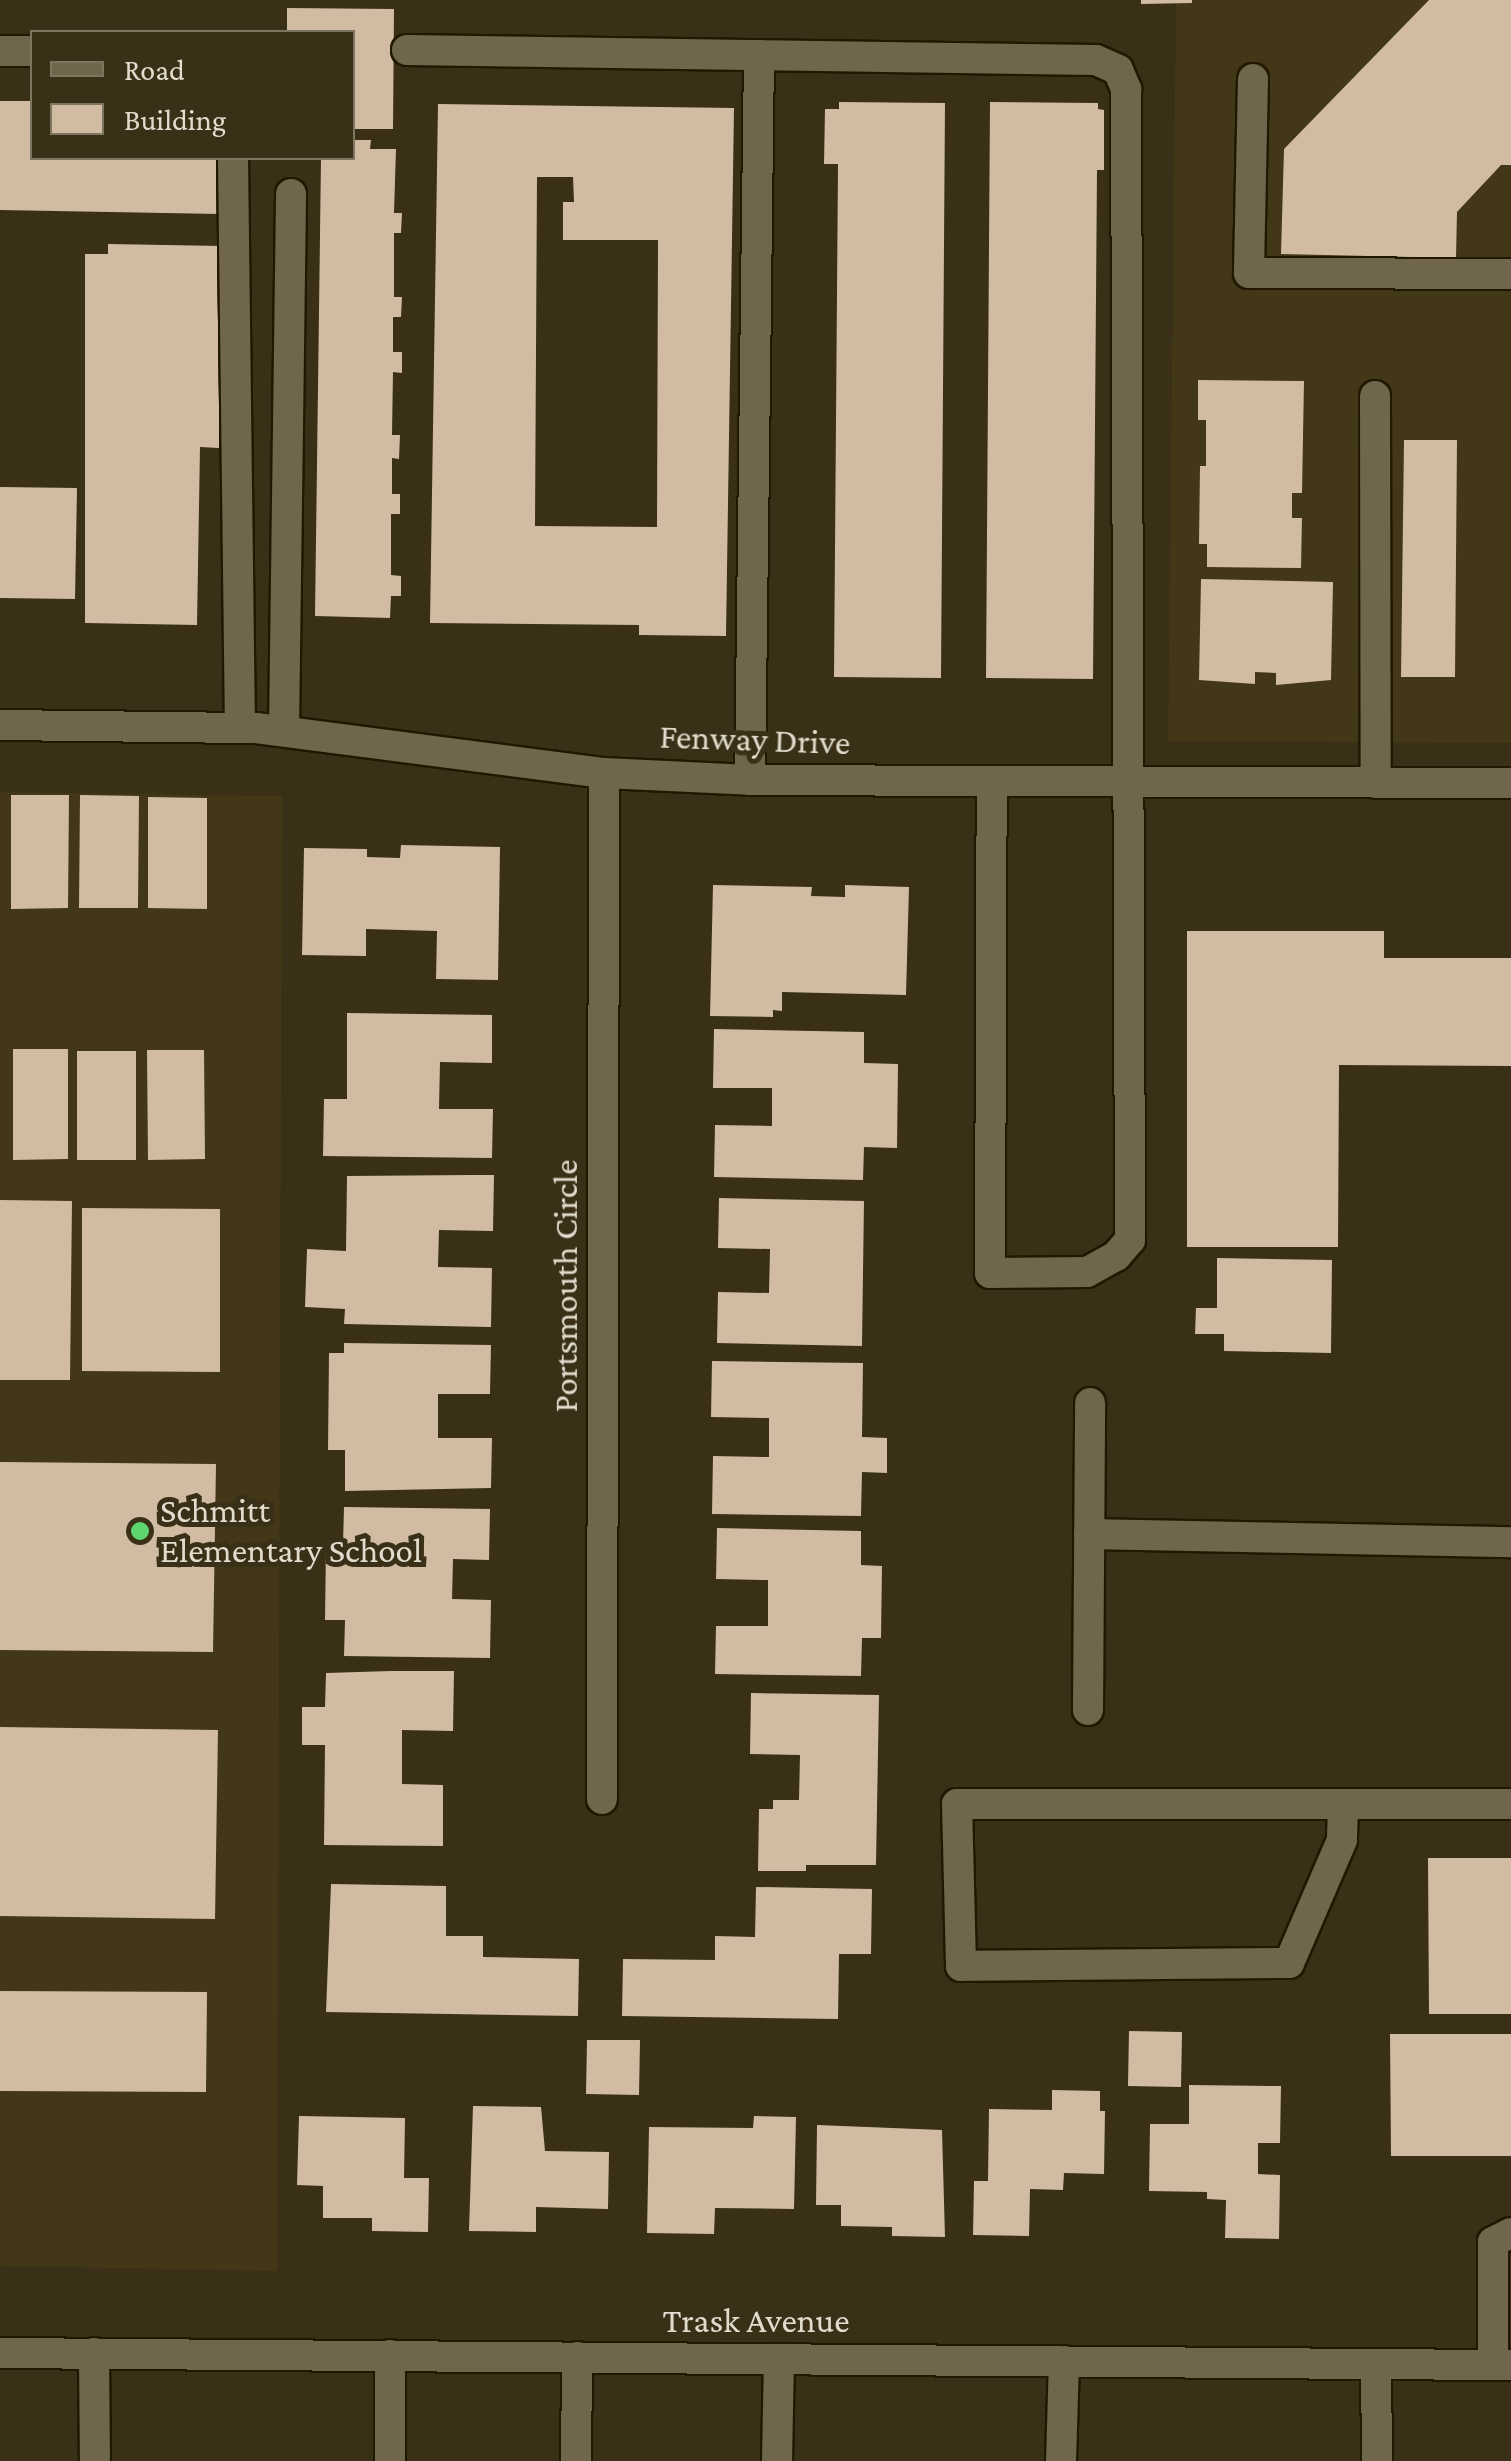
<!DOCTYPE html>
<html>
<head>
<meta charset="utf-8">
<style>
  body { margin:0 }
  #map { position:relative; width:1511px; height:2461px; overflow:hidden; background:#393017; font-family:"Crimson Pro",serif }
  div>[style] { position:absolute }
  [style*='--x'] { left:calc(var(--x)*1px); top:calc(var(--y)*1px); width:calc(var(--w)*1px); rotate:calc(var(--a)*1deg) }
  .built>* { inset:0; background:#423716 }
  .building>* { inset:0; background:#d1bca3 }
  .roads { filter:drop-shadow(2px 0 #201801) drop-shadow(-2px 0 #201801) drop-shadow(0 2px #201801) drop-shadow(0 -2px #201801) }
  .lane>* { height:30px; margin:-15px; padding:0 15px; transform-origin:15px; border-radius:15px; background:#6f664b }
  .street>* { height:30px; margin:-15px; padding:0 15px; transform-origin:15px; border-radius:15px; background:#6f664b }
  .secondary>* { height:30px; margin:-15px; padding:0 15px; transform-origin:15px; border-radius:15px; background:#6f664b }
  .dots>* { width:28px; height:28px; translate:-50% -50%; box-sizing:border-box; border:5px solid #393017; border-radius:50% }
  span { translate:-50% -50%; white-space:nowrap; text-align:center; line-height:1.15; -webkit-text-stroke:10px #393017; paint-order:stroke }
  .street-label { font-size:35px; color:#e1dccd }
  .poi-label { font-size:35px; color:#e1dccd }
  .left { translate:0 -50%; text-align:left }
  .legend { position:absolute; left:30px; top:30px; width:325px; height:130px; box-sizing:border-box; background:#393017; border:2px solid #7c7560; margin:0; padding:12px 18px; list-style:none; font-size:30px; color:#e1dccd }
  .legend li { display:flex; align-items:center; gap:20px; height:50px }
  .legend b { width:50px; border:2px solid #7c7560 }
</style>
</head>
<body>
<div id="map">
  <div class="built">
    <i style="clip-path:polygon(1176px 0,1511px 0,1511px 743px,1168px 741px)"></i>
    <i style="clip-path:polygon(0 792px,282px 796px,277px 2271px,0 2266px)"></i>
  </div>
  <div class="building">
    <i style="clip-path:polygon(1141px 0,1192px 0,1192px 3px,1141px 4px)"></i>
    <i style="clip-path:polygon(1429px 0,1511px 0,1511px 165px,1501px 165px,1457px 212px,1456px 258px,1281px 254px,1284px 149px)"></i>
    <i style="clip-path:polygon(287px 8px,394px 9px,393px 129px,352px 129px,352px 32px,287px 32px)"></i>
    <i style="clip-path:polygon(0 101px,32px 101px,32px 158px,221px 158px,220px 214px,0 210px)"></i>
    <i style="clip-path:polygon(839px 102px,945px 103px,941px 678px,834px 677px,838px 164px,824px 164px,825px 109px,839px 109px)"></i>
    <i style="clip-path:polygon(990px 102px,1098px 103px,1098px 109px,1104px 110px,1104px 170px,1097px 170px,1093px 679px,986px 678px)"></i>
    <i style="clip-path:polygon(evenodd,438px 104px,734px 108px,726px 636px,639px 635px,639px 625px,430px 623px,438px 104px,537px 177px,573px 177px,574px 202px,563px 202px,563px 240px,658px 240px,657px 527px,535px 526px,537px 177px)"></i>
    <i style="clip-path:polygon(352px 140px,371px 140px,370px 149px,396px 149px,394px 213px,402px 213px,401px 233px,394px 233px,394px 297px,402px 297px,401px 317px,393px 317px,393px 352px,402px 352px,402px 373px,393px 372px,392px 435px,400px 435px,399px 459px,392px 458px,392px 494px,400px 494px,400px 514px,391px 514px,391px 575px,401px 576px,401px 596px,391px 596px,390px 618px,315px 616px,321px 158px,352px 158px)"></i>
    <i style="clip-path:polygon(108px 244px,223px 246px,219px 448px,200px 447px,197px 625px,85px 623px,85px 254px,108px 254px)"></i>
    <i style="clip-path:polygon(1198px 380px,1304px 381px,1302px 493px,1292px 493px,1292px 518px,1302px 518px,1301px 568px,1207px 567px,1207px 544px,1199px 544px,1200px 466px,1206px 466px,1206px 420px,1198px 420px)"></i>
    <i style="clip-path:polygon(1404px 440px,1457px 440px,1455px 677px,1401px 677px)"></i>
    <i style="clip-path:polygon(0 487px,77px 488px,75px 599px,0 598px)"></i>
    <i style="clip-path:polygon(1201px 579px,1333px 582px,1331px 680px,1276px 685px,1276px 673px,1255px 672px,1255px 684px,1199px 680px)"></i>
    <i style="clip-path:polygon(11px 795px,69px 795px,68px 908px,11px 909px)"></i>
    <i style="clip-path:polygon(80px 795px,139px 796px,138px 908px,79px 908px)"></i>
    <i style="clip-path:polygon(148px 797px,207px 798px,207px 909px,148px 908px)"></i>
    <i style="clip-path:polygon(401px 845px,500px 847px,498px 980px,436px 979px,437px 931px,366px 929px,366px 956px,302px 955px,304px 848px,367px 849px,367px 857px,400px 858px)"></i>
    <i style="clip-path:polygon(713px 885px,812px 887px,811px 896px,845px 897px,845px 885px,909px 887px,906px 995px,782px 992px,782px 1011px,773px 1010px,773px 1017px,710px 1016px)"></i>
    <i style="clip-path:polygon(1187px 931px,1384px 931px,1384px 958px,1511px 958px,1511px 1066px,1339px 1065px,1338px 1247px,1187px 1247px)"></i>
    <i style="clip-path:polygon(347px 1013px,492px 1015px,492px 1063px,440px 1062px,439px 1109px,493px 1109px,492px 1158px,323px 1156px,324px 1099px,347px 1099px)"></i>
    <i style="clip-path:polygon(714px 1029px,864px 1032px,864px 1063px,898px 1064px,897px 1148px,864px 1147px,863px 1180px,714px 1177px,715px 1125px,772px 1126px,772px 1088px,713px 1088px)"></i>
    <i style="clip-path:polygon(13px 1049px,68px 1049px,68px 1159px,13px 1160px)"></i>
    <i style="clip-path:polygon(147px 1050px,204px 1050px,205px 1159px,148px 1160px)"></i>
    <i style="clip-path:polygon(77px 1051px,136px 1051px,136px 1160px,77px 1160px)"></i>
    <i style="clip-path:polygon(471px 1175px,494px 1175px,493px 1231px,439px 1230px,438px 1267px,492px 1268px,491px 1327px,344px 1324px,345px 1309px,305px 1307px,307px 1249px,346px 1251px,347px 1176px)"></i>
    <i style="clip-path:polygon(719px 1198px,864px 1201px,862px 1346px,717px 1343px,718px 1292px,769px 1293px,770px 1249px,718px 1248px)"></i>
    <i style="clip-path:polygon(0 1200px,72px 1201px,70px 1380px,0 1380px)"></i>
    <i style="clip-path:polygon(82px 1208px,220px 1209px,220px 1372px,82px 1371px)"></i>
    <i style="clip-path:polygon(1217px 1258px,1332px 1260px,1331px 1353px,1224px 1351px,1224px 1334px,1195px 1334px,1196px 1308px,1217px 1308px)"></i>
    <i style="clip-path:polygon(344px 1343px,491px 1345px,490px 1394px,438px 1394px,438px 1438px,492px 1438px,491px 1488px,345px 1491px,345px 1450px,328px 1450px,329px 1353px,344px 1353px)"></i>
    <i style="clip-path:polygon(712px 1361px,863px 1363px,862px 1437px,887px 1438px,887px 1473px,862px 1472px,861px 1516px,712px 1514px,713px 1456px,769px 1457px,769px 1418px,711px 1417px)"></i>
    <i style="clip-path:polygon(0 1462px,216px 1464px,213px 1652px,0 1650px)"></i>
    <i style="clip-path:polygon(344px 1507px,490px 1509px,489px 1560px,453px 1559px,452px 1599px,491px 1600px,490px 1658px,344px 1656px,345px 1620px,325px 1620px,326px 1544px,343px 1544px)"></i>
    <i style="clip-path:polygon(717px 1528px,861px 1531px,861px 1565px,882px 1566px,881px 1638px,862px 1638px,861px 1676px,715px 1674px,716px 1626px,768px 1626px,768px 1580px,716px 1579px)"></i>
    <i style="clip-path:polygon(391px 1671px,454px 1671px,453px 1731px,402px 1730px,402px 1784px,443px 1785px,443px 1846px,324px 1845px,325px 1745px,302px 1745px,302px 1707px,325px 1707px,326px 1673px)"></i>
    <i style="clip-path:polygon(751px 1693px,879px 1695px,876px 1865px,806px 1865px,806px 1871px,758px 1871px,759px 1809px,773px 1809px,773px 1800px,799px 1800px,800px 1755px,750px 1754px)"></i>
    <i style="clip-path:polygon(0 1727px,218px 1730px,215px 1919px,0 1916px)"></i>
    <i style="clip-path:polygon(1428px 1858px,1511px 1858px,1511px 2014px,1429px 2014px)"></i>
    <i style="clip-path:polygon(331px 1884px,446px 1886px,446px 1936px,483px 1936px,483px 1957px,579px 1959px,578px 2016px,326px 2012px)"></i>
    <i style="clip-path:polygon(756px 1887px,872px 1889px,871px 1954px,839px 1954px,838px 2019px,622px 2016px,623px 1959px,715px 1960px,715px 1936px,755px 1937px)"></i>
    <i style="clip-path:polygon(0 1991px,207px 1992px,206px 2092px,0 2091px)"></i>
    <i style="clip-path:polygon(1129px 2031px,1182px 2032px,1181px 2087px,1128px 2086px)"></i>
    <i style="clip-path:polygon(1390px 2034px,1511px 2034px,1511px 2156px,1391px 2156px)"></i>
    <i style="clip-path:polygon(587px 2040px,640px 2040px,639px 2095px,586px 2094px)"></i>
    <i style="clip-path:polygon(1189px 2085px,1281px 2086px,1280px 2143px,1258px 2143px,1258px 2174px,1280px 2175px,1279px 2239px,1225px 2238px,1226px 2200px,1207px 2199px,1207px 2192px,1149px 2191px,1150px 2124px,1189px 2124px)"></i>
    <i style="clip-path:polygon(1052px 2090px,1100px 2091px,1100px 2111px,1105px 2111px,1104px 2174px,1064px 2173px,1063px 2190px,1030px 2189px,1029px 2236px,973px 2235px,974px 2181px,988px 2181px,989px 2109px,1052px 2110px)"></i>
    <i style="clip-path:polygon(473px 2106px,541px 2107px,545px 2151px,609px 2152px,608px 2209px,536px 2207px,536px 2232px,469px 2231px)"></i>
    <i style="clip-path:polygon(299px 2116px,405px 2118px,404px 2178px,429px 2178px,428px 2232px,372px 2231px,372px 2218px,323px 2218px,323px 2186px,297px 2185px)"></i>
    <i style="clip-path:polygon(754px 2116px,796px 2117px,794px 2209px,715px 2208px,714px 2234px,647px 2233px,649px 2127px,753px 2128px)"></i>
    <i style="clip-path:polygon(817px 2125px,942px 2130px,945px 2237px,892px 2236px,892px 2227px,841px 2226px,841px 2205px,816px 2205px)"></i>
  </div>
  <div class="roads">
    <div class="lane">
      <i style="--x:407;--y:50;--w:689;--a:0.83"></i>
      <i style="--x:1096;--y:60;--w:24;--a:24"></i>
      <i style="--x:1118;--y:70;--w:21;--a:67"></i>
      <i style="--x:1126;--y:89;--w:1151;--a:89.8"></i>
      <i style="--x:1130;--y:1240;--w:21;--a:131"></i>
      <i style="--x:1116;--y:1256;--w:33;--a:151"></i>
      <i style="--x:1087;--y:1272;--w:97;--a:179.4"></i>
      <i style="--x:990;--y:1273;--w:492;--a:-89.8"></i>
      <i style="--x:0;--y:51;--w:32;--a:0"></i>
      <i style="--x:1253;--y:79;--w:194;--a:91.2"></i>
      <i style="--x:1249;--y:273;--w:262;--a:0.2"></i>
      <i style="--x:233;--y:158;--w:570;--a:89.3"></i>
      <i style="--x:1375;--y:396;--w:387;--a:89.9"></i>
      <i style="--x:284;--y:731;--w:537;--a:-89.25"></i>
      <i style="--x:750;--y:780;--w:725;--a:-89.29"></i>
      <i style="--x:1089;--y:1534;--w:422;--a:1.1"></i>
      <i style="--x:1088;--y:1710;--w:307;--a:-89.6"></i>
      <i style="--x:1343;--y:1808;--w:32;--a:92"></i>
      <i style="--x:1342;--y:1840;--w:134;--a:113.3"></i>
      <i style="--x:1289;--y:1963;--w:328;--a:179.5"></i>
      <i style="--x:961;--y:1966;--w:162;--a:-91.4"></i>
      <i style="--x:957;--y:1804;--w:554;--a:0"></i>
      <i style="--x:1376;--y:2364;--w:97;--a:89.4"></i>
      <i style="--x:1493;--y:2364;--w:122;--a:-90"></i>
      <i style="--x:1493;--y:2242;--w:20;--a:-27"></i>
      <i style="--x:576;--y:2461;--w:104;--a:-89.4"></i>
      <i style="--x:1061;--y:2461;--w:100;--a:-88.3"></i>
    </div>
    <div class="street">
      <i style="--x:0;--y:725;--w:256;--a:0.7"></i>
      <i style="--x:256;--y:728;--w:351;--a:7.4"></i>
      <i style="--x:604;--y:773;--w:146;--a:2.7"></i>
      <i style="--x:750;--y:780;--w:761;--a:0.23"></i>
      <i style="--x:602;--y:1799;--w:1026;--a:-89.89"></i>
      <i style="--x:94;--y:2353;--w:108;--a:89.5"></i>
      <i style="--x:390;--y:2355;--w:106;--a:90"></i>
      <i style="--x:777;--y:2461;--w:102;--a:-88.9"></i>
    </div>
    <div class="secondary">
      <i style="--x:0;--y:2353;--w:1511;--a:0.46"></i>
    </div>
  </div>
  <div class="dots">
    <i style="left:140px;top:1531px;background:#5cd56d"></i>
  </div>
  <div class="street-label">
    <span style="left:755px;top:740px;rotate:2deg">Fenway Drive</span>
    <span style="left:566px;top:1286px;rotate:-90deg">Portsmouth Circle</span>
    <span style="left:756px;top:2321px">Trask Avenue</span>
  </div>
  <div class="poi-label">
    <span class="left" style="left:160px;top:1531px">Schmitt<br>Elementary School</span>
  </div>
  <ul class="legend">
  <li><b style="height:12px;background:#6f664b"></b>Road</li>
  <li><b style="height:28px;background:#d1bca3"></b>Building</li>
  </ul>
</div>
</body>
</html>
